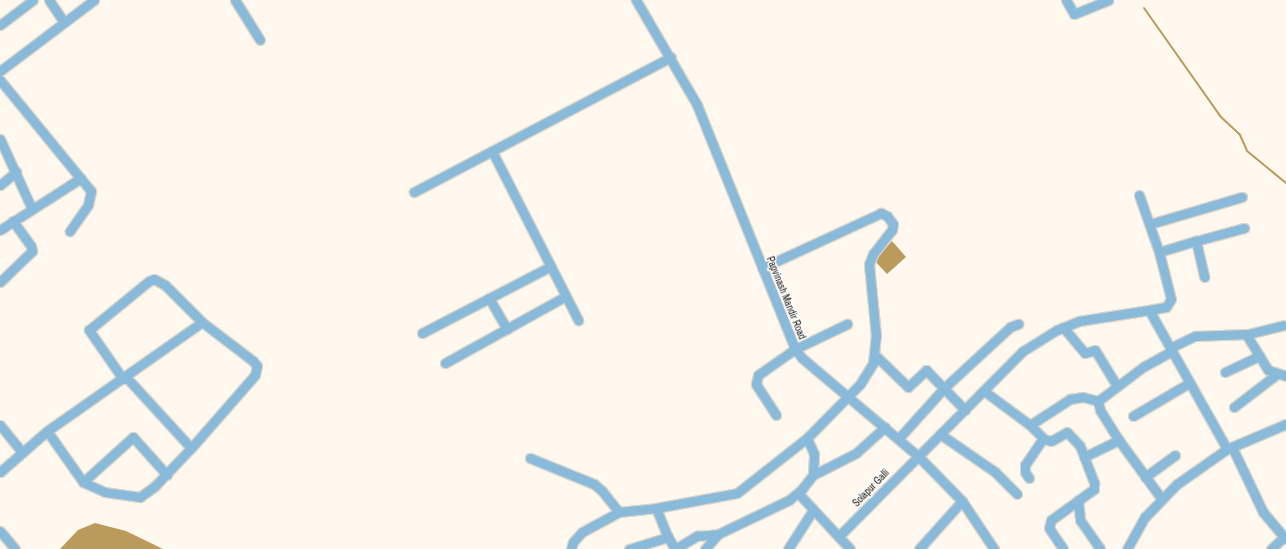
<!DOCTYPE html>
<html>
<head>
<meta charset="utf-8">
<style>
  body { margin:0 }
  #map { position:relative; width:1286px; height:549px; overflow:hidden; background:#fef8ee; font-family:"Archivo Narrow",sans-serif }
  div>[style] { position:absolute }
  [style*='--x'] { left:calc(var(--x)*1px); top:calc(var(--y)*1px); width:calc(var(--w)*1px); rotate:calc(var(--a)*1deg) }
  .water>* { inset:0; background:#bb9b5b }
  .stream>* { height:2px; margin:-1px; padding:0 1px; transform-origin:1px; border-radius:1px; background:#bb9b5b }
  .roads { filter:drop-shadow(1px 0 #dad4cb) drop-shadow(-1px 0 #dad4cb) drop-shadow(0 1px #dad4cb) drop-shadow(0 -1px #dad4cb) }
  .minor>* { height:9px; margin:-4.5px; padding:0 4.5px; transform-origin:4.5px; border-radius:4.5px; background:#89bad9 }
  span { translate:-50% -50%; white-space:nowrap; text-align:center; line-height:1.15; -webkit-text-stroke:3px #fff; paint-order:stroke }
  .street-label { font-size:10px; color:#1c1913 }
</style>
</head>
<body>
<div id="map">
  <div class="water">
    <i style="clip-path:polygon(892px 241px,906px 257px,887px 274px,874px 260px)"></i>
    <i style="clip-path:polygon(95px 523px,126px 531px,163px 549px,60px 549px,78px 530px)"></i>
  </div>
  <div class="stream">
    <i style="--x:1144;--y:8;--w:133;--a:54.8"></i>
    <i style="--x:1221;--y:117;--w:26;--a:43"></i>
    <i style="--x:1240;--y:135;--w:17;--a:66"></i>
    <i style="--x:1247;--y:151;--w:50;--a:39.4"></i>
  </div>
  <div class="roads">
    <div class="minor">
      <i style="--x:49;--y:0;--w:27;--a:56"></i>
      <i style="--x:235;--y:0;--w:47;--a:58"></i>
      <i style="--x:636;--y:0;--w:121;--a:59.8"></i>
      <i style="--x:697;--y:105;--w:263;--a:68.1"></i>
      <i style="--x:795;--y:349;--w:11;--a:52"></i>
      <i style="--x:802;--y:358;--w:152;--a:40.2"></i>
      <i style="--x:918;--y:456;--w:63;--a:45.6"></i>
      <i style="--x:962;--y:501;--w:58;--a:56.3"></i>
      <i style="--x:1066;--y:0;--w:16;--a:60"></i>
      <i style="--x:1074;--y:14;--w:37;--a:-22"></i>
      <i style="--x:0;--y:25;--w:41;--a:-37.1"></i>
      <i style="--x:0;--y:71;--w:118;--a:-37.1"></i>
      <i style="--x:0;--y:80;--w:144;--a:50.7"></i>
      <i style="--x:91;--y:191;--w:14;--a:102"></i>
      <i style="--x:88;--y:205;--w:32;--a:125"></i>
      <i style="--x:0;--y:139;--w:77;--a:65.4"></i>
      <i style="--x:492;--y:151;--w:190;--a:63"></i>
      <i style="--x:0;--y:185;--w:21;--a:-39"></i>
      <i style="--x:414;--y:192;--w:290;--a:-27.7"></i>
      <i style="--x:1139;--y:195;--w:60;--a:70.7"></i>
      <i style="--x:1150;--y:224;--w:96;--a:-16.4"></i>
      <i style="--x:0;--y:230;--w:96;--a:-32.7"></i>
      <i style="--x:1196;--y:241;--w:50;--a:-15.2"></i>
      <i style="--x:0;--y:282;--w:45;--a:-44.1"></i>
      <i style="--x:32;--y:251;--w:5;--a:-101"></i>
      <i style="--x:31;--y:246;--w:31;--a:-126"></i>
      <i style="--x:489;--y:298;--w:36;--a:60"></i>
      <i style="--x:1149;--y:310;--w:17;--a:-10"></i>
      <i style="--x:1166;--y:307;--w:9;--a:-58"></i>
      <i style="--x:1171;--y:299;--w:49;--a:-104.3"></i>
      <i style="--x:1159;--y:252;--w:39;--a:-17"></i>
      <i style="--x:1196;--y:241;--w:37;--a:77"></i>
      <i style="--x:1063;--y:327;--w:34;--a:50"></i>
      <i style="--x:1085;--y:353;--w:10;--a:-17"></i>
      <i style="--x:1095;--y:350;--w:42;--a:58.6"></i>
      <i style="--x:422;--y:333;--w:145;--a:-27.4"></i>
      <i style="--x:1246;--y:334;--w:42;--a:58.6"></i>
      <i style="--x:1268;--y:370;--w:19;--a:18"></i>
      <i style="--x:1170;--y:348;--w:28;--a:-26"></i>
      <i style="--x:1195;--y:336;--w:53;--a:-2.2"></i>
      <i style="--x:1248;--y:334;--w:36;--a:-14"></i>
      <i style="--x:875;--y:355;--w:46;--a:44.1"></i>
      <i style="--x:908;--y:387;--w:25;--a:-43"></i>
      <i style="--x:926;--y:370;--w:56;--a:45.7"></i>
      <i style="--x:445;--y:363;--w:138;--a:-29"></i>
      <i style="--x:1225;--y:372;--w:38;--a:-25"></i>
      <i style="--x:126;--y:377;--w:96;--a:47.5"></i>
      <i style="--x:123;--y:379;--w:60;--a:-124.8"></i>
      <i style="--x:89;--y:330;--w:77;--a:-39.2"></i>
      <i style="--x:149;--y:281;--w:5;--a:-22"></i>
      <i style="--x:154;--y:279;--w:13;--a:29"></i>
      <i style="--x:165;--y:285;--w:52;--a:45"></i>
      <i style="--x:984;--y:391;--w:57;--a:36.5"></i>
      <i style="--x:1030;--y:425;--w:20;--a:45"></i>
      <i style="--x:1044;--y:439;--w:7;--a:16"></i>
      <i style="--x:1051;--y:441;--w:18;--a:-29"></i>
      <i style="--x:1067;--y:432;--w:19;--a:47"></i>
      <i style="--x:1080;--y:446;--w:40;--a:69"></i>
      <i style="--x:1094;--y:483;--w:6;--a:90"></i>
      <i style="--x:1094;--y:489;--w:53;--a:144.2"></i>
      <i style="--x:1051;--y:520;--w:8;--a:104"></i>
      <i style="--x:1049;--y:528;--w:25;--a:56"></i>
      <i style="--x:1234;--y:407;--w:54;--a:-37.5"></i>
      <i style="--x:776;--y:415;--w:37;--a:-123"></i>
      <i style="--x:756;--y:384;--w:9;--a:-77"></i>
      <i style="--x:758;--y:375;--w:45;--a:-35.1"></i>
      <i style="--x:795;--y:349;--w:58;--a:-25.7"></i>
      <i style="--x:1133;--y:416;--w:65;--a:-30.5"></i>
      <i style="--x:0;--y:425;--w:35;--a:51"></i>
      <i style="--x:1030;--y:425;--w:48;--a:-33"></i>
      <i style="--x:1070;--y:399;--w:13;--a:-9"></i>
      <i style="--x:1083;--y:397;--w:16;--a:15"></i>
      <i style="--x:940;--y:434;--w:67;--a:34.6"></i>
      <i style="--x:995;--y:472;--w:31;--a:45"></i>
      <i style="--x:899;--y:438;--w:67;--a:-48"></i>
      <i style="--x:944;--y:388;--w:90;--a:-42.7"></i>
      <i style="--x:1010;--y:327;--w:9;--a:-21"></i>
      <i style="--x:1232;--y:447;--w:72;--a:64.5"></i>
      <i style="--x:1263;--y:512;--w:35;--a:50"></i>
      <i style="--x:1084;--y:457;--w:39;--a:-26"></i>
      <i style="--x:530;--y:458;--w:69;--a:22.1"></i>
      <i style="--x:594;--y:484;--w:11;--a:41"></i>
      <i style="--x:602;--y:491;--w:27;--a:51"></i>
      <i style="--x:0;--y:472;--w:62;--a:-41.1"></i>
      <i style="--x:47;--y:431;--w:189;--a:-35.1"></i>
      <i style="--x:202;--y:322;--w:64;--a:37.4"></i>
      <i style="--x:253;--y:361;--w:6;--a:51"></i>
      <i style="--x:257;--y:366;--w:9;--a:103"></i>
      <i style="--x:255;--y:375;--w:97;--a:131.2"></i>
      <i style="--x:191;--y:448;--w:52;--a:133.5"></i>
      <i style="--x:155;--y:486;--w:19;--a:144"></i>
      <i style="--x:140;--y:497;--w:35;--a:-172"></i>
      <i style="--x:105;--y:492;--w:24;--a:-156"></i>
      <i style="--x:83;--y:482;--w:62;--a:-125.2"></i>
      <i style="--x:813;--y:475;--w:48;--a:-27.1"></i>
      <i style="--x:856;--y:453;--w:39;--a:-42"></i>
      <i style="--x:1145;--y:477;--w:37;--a:-36"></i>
      <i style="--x:1029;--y:478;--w:7;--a:-124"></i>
      <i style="--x:1025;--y:472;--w:7;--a:-90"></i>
      <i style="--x:1025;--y:465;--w:32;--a:-56"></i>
      <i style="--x:83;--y:482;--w:67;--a:-42"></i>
      <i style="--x:133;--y:437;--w:51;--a:48.2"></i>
      <i style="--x:798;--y:493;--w:76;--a:47.1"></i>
      <i style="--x:1161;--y:498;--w:73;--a:-126.1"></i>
      <i style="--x:1118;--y:439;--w:34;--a:-122"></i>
      <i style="--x:1100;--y:410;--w:9;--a:-103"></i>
      <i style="--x:1098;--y:401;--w:56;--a:-37.1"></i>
      <i style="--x:1143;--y:367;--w:33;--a:-29"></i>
      <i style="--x:1078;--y:500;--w:20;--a:84"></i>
      <i style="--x:1080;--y:520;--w:35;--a:55"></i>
      <i style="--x:656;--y:508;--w:31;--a:68"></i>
      <i style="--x:0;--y:531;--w:23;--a:50"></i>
      <i style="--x:839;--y:536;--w:261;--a:-45.2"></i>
      <i style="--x:1023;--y:351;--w:40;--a:-32"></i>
      <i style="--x:1057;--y:330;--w:24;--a:-22"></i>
      <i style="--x:1079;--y:321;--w:71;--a:-8.9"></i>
      <i style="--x:1149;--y:310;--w:159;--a:60.7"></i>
      <i style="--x:571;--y:549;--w:7;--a:-74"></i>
      <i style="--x:573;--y:542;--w:13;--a:-48"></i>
      <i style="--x:582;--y:532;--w:42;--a:-28.4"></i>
      <i style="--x:619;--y:512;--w:37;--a:-6"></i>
      <i style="--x:656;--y:508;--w:82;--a:-10.5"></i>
      <i style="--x:737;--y:493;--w:89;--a:-38.2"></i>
      <i style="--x:629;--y:549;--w:41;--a:-17.1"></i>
      <i style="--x:668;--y:537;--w:14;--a:60"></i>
      <i style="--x:675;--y:549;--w:26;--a:-31"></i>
      <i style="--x:697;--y:536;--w:21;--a:-5"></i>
      <i style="--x:705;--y:549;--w:20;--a:-49"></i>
      <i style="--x:718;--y:534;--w:79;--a:-25.6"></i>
      <i style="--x:789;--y:500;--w:17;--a:-40"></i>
      <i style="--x:802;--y:489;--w:18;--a:-52"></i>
      <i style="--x:813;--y:475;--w:21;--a:-87"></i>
      <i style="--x:814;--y:454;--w:17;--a:-114"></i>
      <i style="--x:807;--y:438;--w:76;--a:-45.5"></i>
      <i style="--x:860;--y:384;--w:25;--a:-58"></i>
      <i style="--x:873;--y:363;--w:27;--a:-84"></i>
      <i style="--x:876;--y:336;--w:72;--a:-95.6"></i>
      <i style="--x:869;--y:264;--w:11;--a:-68"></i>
      <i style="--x:873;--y:254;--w:31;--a:-52"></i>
      <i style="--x:892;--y:230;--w:6;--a:-81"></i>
      <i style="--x:893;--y:224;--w:10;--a:-127"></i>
      <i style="--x:887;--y:216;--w:7;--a:-153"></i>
      <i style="--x:881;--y:213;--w:131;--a:155.2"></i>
      <i style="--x:788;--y:549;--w:46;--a:-57.3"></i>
      <i style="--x:919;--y:549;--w:64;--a:-48.1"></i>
      <i style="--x:1127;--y:549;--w:37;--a:-61"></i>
      <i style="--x:1145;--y:517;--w:46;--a:-45.9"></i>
      <i style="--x:1177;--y:484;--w:61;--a:-35"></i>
      <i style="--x:1227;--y:449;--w:64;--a:-23"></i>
      <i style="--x:1271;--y:549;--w:18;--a:-43"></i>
    </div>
  </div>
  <div class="street-label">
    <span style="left:786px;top:298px;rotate:68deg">Papvinash Mandir Road</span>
    <span style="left:871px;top:488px;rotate:-46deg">Solapur Galli</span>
  </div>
</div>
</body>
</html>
